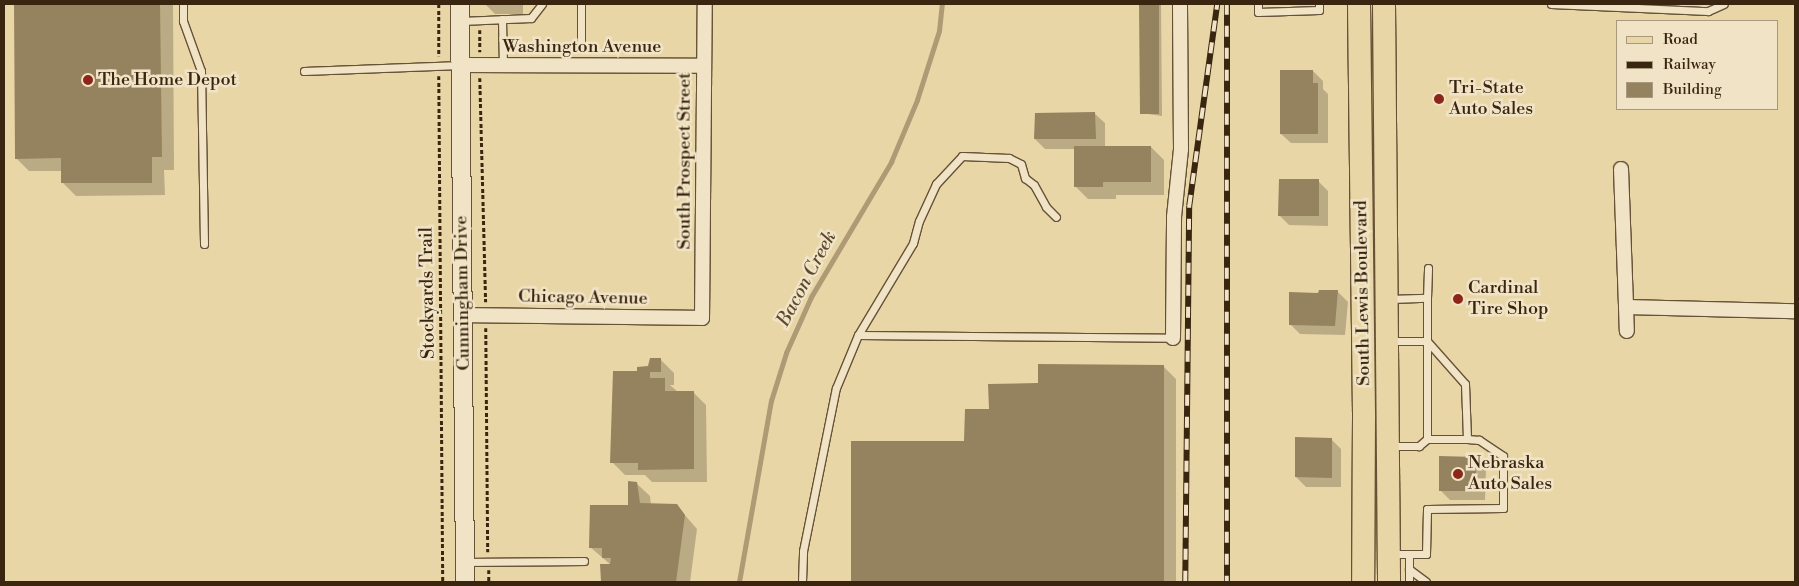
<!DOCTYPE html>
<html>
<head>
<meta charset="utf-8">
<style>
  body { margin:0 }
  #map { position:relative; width:1799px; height:586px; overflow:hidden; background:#e9d6a7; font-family:"Libre Bodoni",serif }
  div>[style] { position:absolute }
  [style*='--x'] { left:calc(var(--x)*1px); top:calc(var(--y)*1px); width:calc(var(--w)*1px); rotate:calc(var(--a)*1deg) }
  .shadow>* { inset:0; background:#0003 }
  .stream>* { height:4.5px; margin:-2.25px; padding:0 2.25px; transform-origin:2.25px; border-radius:2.25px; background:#ae9a74 }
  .building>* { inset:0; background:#95825f }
  .path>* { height:2.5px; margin-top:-1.25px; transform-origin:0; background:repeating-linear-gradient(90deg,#3a2610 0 4px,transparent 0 6.5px) }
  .roads { filter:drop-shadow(1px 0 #665236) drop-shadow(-1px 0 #665236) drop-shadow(0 1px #665236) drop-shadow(0 -1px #665236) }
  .service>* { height:7px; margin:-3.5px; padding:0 3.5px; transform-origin:3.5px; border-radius:3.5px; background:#f1e4c6 }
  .minor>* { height:14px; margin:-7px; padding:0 7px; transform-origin:7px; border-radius:7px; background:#f1e4c6 }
  .tertiary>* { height:18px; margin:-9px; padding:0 9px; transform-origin:9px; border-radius:9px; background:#f1e4c6 }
  .primary>* { height:22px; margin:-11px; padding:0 11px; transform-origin:11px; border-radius:11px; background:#e9d6a7 }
  .rail>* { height:5.5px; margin-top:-2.75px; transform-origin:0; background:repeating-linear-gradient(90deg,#f1e4c6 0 11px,#3a2610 0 22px); box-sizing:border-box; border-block:1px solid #3a2610 }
  .dots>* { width:14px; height:14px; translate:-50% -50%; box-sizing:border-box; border:2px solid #f1e4c6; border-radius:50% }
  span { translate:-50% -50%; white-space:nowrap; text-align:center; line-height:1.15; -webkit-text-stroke:5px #f1e4c6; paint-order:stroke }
  .street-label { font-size:18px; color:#3a2610 }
  .poi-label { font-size:18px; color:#3a2610 }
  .left { translate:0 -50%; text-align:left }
  .water-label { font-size:19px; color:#5d492e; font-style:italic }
  .frame { position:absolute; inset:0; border:5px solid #3a2610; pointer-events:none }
  .legend { position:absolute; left:1616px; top:20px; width:162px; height:90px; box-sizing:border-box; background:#f1e4c6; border:1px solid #a8987d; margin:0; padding:6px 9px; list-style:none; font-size:15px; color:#3a2610 }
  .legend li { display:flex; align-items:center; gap:10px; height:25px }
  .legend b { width:25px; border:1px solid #a8987d }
</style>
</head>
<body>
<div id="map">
  <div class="shadow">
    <i style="clip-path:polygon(15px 4px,173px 4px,174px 170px,164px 170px,165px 195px,76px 196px,63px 183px,63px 171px,29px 171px,16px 158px)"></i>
    <i style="clip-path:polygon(485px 4px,523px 4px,523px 14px,495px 14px)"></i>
    <i style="clip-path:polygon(1140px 4px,1161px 4px,1162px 116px,1141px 113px)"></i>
    <i style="clip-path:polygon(1313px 71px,1323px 81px,1323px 89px,1328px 94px,1328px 143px,1291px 143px,1281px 134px)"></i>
    <i style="clip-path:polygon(1095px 114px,1105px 123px,1105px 147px,1151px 147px,1164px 160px,1164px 195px,1116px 195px,1116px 199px,1088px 199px,1075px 186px,1075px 149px,1045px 149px,1035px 139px)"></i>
    <i style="clip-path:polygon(1318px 181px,1328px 191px,1328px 226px,1289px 225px,1279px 215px)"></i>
    <i style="clip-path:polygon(1338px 292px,1348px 302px,1345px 335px,1300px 334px,1290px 324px,1291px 294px)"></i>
    <i style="clip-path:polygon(661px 360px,674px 373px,674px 385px,670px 385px,678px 392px,693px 392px,706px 405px,707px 482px,652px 482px,645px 475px,625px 475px,612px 462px,638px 373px)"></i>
    <i style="clip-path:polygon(1163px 366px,1176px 379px,1176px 582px,852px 582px,853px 442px,965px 442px,990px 410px,1039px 384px)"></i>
    <i style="clip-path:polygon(1331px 439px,1341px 449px,1341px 487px,1306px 487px,1296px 477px)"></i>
    <i style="clip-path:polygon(1476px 458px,1486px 468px,1485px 500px,1450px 500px,1440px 490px)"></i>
    <i style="clip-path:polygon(636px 483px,650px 496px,651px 505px,677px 506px,697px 529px,690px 582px,602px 582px,602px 565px,611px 565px,590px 547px,629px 506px)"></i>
  </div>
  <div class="stream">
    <i style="--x:739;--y:582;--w:184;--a:-80"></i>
    <i style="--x:771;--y:401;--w:50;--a:-72.6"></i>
    <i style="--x:786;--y:353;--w:61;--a:-65.9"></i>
    <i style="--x:811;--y:297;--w:157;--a:-59.3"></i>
    <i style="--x:891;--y:162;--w:67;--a:-67.2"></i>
    <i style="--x:917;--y:100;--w:72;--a:-72.3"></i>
    <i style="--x:939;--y:31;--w:27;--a:-84"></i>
  </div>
  <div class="building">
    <i style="clip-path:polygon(14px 4px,160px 4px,162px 157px,152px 157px,152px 183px,61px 183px,61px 158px,15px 159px)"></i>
    <i style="clip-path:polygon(1139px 4px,1159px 4px,1159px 114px,1140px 114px)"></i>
    <i style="clip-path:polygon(1280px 70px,1313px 70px,1313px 83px,1318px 83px,1318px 134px,1280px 134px)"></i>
    <i style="clip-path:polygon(1095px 112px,1096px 139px,1034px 139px,1035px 113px)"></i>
    <i style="clip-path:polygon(1074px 146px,1151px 146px,1151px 182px,1103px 182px,1103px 187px,1074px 187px)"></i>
    <i style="clip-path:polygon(1279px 179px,1319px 179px,1319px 216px,1278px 216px)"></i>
    <i style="clip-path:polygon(1319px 290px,1338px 290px,1335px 326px,1289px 325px,1289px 292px,1318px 293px)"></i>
    <i style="clip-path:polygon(650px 358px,661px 358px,661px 372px,650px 372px,650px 378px,665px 378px,665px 391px,694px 391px,694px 469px,638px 470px,638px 463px,610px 463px,613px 371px,637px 371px,637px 367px,648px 366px)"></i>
    <i style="clip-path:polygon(1038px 364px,1164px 365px,1164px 582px,851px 582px,851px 441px,964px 441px,965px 409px,989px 409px,988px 384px,1038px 383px)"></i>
    <i style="clip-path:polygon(1295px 437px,1332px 438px,1332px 478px,1295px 477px)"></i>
    <i style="clip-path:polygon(1439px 456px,1476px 457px,1476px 491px,1439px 491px)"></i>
    <i style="clip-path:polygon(628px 481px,637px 482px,640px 503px,677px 504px,685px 515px,676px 582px,601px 582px,600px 564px,610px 564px,611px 558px,602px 558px,602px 548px,589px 548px,590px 505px,628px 505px)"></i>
  </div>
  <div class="path">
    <i style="--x:439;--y:4;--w:52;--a:90"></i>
    <i style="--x:480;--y:30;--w:22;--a:90"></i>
    <i style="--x:439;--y:76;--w:506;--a:89.55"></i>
    <i style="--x:480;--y:78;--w:224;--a:88.5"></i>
    <i style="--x:486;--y:328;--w:224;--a:89.5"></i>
    <i style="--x:489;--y:570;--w:12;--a:90"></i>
  </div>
  <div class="roads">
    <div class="service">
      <i style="--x:183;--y:4;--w:17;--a:90"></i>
      <i style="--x:183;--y:21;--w:53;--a:70.2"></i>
      <i style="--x:201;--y:71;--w:173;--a:89"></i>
      <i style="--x:1258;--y:4;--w:8;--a:90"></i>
      <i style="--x:1258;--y:12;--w:61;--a:-1.9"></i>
      <i style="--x:1319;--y:10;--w:6;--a:-90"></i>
      <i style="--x:1551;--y:4;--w:157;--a:2.6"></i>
      <i style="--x:1708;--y:11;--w:17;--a:-24"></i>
      <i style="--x:502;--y:19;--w:46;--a:88.8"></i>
      <i style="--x:461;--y:21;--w:70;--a:-2.5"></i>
      <i style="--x:531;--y:18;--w:18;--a:-52"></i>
      <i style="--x:581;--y:41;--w:37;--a:-90"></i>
      <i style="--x:304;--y:71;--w:157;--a:-2.2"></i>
      <i style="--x:1427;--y:298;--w:30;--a:-88"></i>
      <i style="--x:1390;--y:299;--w:37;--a:-2"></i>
      <i style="--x:1427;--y:298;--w:141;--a:90"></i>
      <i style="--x:1427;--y:439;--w:11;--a:139"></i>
      <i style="--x:1419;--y:446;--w:28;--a:180"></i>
      <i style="--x:858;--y:335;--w:315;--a:0.5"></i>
      <i style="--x:1391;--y:341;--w:36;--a:0"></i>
      <i style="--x:1427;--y:341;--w:57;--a:48.5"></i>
      <i style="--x:1465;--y:384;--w:55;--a:87.9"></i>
      <i style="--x:1467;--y:439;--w:40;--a:180"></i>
      <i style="--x:1392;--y:554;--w:34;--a:0"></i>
      <i style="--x:1426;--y:554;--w:45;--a:-88.7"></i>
      <i style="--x:1427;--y:509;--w:76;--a:-0.8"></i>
      <i style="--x:1503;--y:508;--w:52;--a:-90"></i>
      <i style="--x:1503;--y:456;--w:29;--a:-146"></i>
      <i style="--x:1479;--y:440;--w:12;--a:-175"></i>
      <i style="--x:1409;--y:554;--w:28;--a:90"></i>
      <i style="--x:465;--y:562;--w:119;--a:-0.5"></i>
      <i style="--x:1409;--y:569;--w:21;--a:37"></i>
      <i style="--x:802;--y:582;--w:31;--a:-88"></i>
      <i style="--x:803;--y:551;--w:166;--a:-78.6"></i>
      <i style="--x:836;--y:388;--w:57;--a:-67.5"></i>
      <i style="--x:858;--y:335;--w:107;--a:-59.1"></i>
      <i style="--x:913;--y:243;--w:23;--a:-75"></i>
      <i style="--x:919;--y:221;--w:41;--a:-65.3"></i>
      <i style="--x:936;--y:184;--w:38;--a:-47"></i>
      <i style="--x:962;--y:156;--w:47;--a:2.4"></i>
      <i style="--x:1009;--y:158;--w:13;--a:27"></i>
      <i style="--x:1021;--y:164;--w:15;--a:74"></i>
      <i style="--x:1025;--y:178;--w:11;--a:38"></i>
      <i style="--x:1034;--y:185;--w:25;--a:61"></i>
      <i style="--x:1046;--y:207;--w:14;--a:45"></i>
    </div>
    <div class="minor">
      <i style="--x:461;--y:65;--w:243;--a:0.2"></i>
      <i style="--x:1621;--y:169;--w:138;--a:87.9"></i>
      <i style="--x:1626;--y:307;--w:169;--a:1.4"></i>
      <i style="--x:1626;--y:307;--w:24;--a:88"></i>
      <i style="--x:463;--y:315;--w:239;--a:0.7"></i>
      <i style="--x:702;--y:318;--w:314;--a:-89.5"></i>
      <i style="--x:1173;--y:338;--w:121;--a:-89.5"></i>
      <i style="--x:1174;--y:217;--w:68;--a:-84.1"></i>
      <i style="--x:1181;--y:149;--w:145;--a:-90.4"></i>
    </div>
    <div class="tertiary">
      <i style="--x:460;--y:4;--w:578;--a:89.5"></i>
    </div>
    <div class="primary">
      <i style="--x:1359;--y:4;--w:414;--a:89.3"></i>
      <i style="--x:1364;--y:418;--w:164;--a:90.3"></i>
      <i style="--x:1384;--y:4;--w:578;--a:89.5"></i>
    </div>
  </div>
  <div class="rail">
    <i style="--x:1227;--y:4;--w:578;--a:90"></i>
    <i style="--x:1185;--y:582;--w:376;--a:-89.4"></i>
    <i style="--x:1189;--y:206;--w:204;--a:-82.1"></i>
  </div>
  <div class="dots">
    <i style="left:88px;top:80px;background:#8f2418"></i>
    <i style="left:1439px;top:99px;background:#8f2418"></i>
    <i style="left:1458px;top:299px;background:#8f2418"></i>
    <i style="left:1458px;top:474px;background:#8f2418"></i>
  </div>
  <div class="street-label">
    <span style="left:582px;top:47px">Washington Avenue</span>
    <span style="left:685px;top:161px;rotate:-90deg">South Prospect Street</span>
    <span style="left:428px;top:293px;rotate:-91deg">Stockyards Trail</span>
    <span style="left:463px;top:293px;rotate:-91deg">Cunningham Drive</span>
    <span style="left:1363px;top:293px;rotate:-91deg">South Lewis Boulevard</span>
    <span style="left:583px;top:298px;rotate:1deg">Chicago Avenue</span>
  </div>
  <div class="poi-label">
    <span class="left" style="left:98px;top:80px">The Home Depot</span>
    <span class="left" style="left:1449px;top:99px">Tri-State<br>Auto Sales</span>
    <span class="left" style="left:1468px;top:299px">Cardinal<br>Tire Shop</span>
    <span class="left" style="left:1468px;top:474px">Nebraska<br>Auto Sales</span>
  </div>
  <div class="water-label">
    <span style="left:807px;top:279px;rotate:-62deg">Bacon Creek</span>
  </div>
  <div class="frame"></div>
  <ul class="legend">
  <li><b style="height:6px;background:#e9d6a7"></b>Road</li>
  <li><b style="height:6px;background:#3a2610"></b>Railway</li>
  <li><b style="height:14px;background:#95825f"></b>Building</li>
  </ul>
</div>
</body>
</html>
